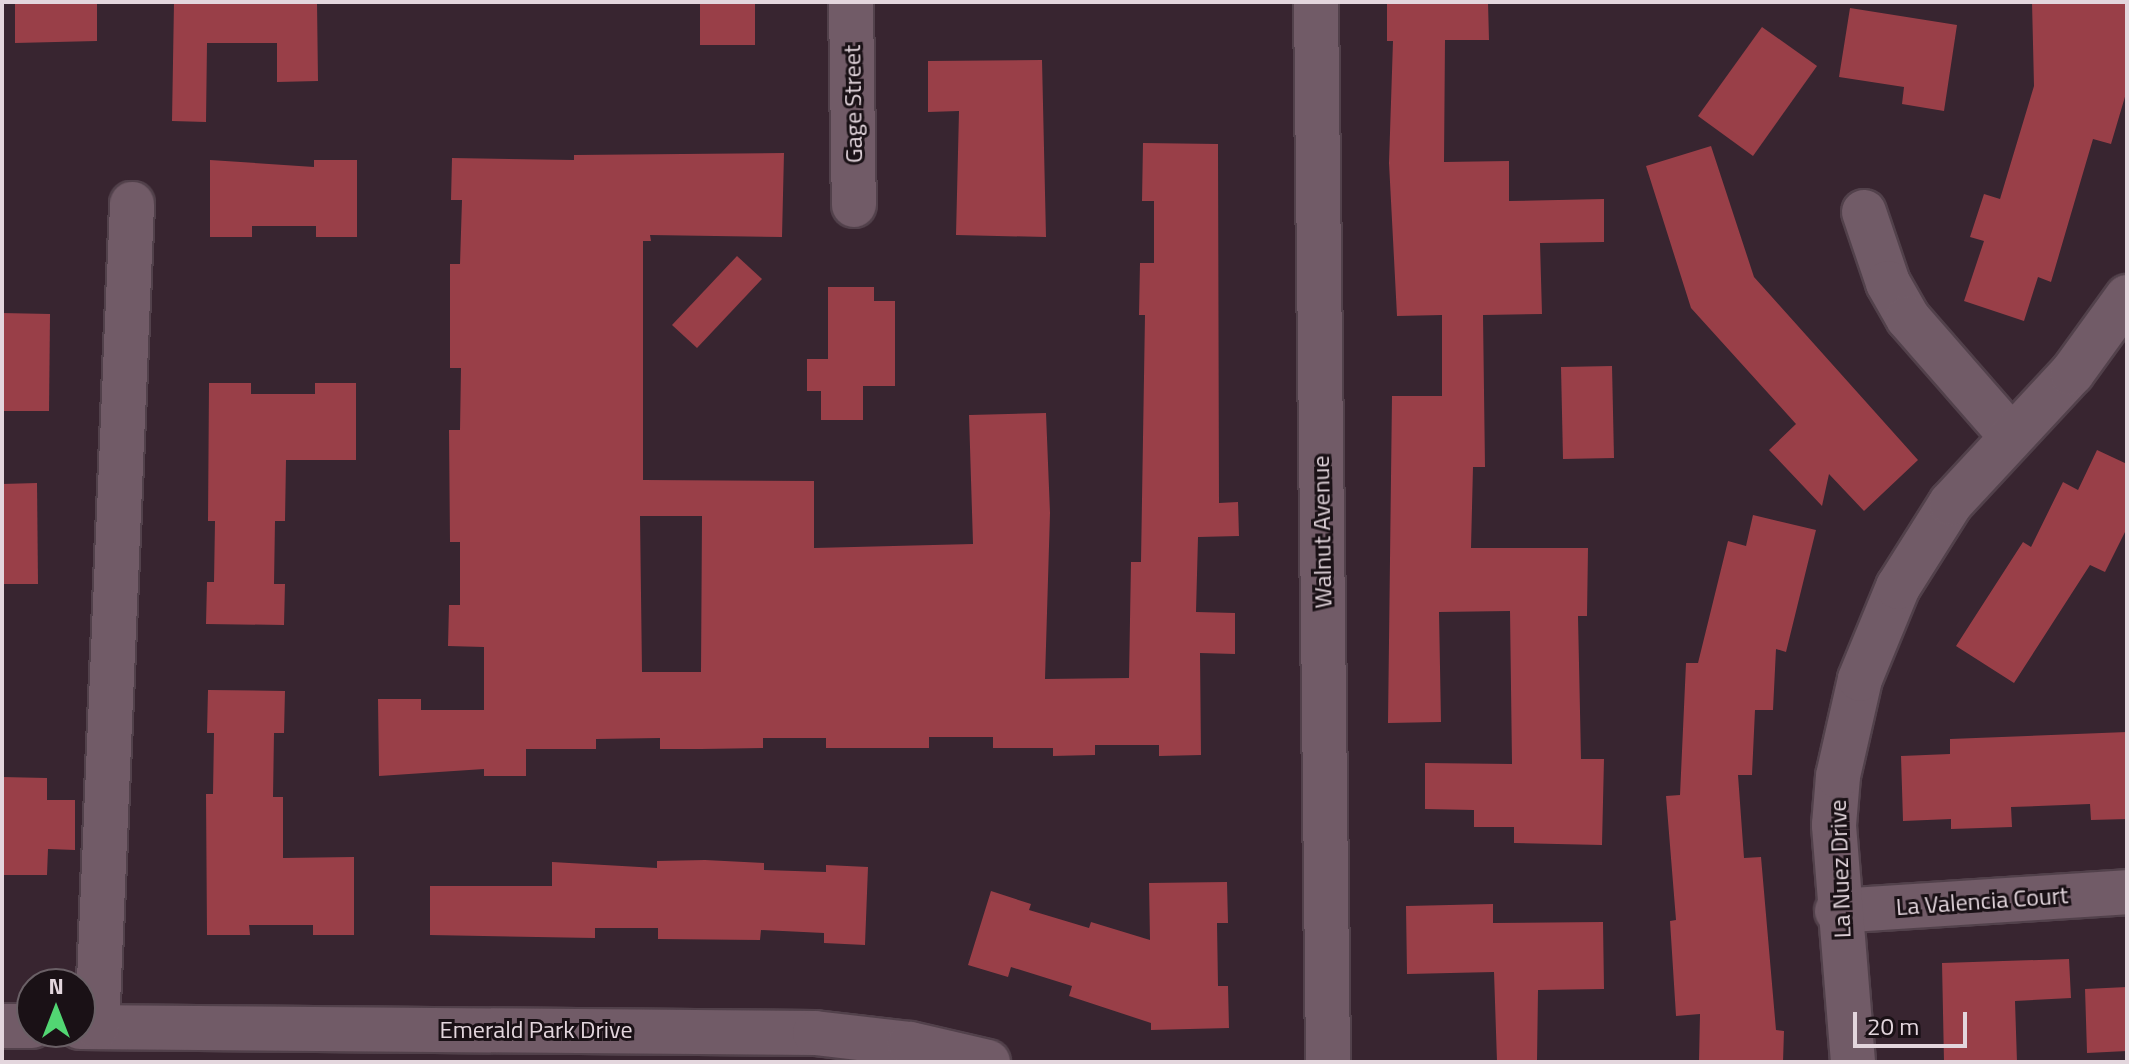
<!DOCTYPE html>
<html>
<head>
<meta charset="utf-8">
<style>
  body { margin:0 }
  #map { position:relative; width:2129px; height:1064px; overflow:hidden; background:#382530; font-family:"Titillium Web",sans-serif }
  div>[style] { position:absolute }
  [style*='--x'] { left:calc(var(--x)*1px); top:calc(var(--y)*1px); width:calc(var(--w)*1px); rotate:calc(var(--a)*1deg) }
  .building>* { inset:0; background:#993f48 }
  .roads { filter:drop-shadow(2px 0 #52414b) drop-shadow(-2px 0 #52414b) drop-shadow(0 2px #52414b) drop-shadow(0 -2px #52414b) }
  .street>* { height:44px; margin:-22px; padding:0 22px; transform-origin:22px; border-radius:22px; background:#715b67 }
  span { translate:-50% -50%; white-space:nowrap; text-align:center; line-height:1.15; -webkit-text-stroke:6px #1a1116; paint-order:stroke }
  .street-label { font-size:24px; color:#e3d6dd }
  .frame { position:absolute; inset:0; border:4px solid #e3d6dd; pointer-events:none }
  .north { position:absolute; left:16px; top:968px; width:80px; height:80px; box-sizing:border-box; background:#1a1116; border:2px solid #6a6066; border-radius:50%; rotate:0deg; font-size:22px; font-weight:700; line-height:32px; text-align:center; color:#e3d6dd }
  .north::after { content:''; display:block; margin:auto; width:28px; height:36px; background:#52d673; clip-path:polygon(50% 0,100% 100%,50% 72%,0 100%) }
  .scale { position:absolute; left:1853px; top:1012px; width:114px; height:36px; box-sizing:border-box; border:4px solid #e3d6dd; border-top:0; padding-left:10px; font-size:24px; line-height:28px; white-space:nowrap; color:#e3d6dd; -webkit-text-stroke:6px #1a1116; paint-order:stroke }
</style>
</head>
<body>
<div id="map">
  <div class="building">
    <i style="clip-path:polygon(15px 2px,97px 2px,97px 41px,15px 43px)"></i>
    <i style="clip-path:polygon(174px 2px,317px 2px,318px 81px,277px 82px,277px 43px,207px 43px,206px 122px,172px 121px)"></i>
    <i style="clip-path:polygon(700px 2px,755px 2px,755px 45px,700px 45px)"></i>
    <i style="clip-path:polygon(1387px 2px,1488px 2px,1489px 40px,1445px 40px,1444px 162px,1509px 161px,1509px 201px,1604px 199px,1604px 242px,1540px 243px,1542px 314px,1483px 315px,1485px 467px,1473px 467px,1471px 548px,1588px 548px,1587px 616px,1578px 616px,1581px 759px,1604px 759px,1602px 845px,1514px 843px,1514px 827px,1474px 827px,1474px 810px,1425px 809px,1425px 763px,1512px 764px,1510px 611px,1439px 612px,1441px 722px,1388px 723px,1392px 396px,1442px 396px,1442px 315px,1397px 316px,1389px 163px,1393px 41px,1387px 41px)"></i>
    <i style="clip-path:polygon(2032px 2px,2127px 4px,2127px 90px,2111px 144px,2093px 139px,2051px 282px,2038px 277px,2024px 321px,1964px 301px,1984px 241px,1970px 237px,1984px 194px,2000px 199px,2034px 86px)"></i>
    <i style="clip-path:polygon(1850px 8px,1957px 25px,1944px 111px,1902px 104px,1904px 87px,1839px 77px)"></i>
    <i style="clip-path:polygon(1762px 27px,1817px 66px,1753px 156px,1698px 116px)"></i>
    <i style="clip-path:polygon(1042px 60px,1046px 237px,956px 235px,959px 111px,928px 112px,928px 61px)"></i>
    <i style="clip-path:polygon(evenodd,1143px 143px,1218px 144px,1219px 503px,1238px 502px,1239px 536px,1198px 537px,1196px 612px,1235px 613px,1235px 654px,1200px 653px,1201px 755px,1159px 756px,1159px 745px,1095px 745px,1095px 755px,1053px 756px,1053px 748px,993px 748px,993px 737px,929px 737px,929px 748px,826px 748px,826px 738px,763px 738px,763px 748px,701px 749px,660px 749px,660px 738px,596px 739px,596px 749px,526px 749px,526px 776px,484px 776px,484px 769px,379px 776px,378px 699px,421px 699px,421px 710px,484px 710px,484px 647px,448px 646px,449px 605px,460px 605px,460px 542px,450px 542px,449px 430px,460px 430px,461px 368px,450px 368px,450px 264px,460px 264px,462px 200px,451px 200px,452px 158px,574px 160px,574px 155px,784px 153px,782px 237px,650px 235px,651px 241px,643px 241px,643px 480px,814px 481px,814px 548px,973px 544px,969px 415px,1046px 413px,1050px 513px,1045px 679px,1129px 678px,1131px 562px,1141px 562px,1145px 315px,1139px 315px,1140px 263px,1154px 263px,1154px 201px,1142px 201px,1143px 143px,640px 516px,702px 516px,701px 672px,642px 672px,640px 516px)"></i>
    <i style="clip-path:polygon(1711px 146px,1754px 277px,1918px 460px,1864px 511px,1829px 474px,1822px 506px,1769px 450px,1796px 424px,1691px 308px,1646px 166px)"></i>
    <i style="clip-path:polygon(210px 160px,314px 167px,314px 160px,357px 160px,357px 237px,316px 237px,316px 226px,252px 226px,252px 237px,210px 237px)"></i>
    <i style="clip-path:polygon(737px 256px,762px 279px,697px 348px,672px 325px)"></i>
    <i style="clip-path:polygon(828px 287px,874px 287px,874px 301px,895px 301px,895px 386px,863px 386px,863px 420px,821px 420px,821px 391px,807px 391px,807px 359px,828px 359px)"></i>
    <i style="clip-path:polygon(2px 313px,50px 314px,49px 411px,2px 411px)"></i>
    <i style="clip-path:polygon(1612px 366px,1614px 458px,1563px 459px,1561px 367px)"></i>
    <i style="clip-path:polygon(209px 383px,251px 383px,251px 394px,315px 394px,315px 383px,356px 383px,356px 460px,286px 460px,285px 521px,275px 521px,274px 584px,285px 584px,284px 625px,206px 624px,207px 582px,214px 582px,215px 521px,208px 521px)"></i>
    <i style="clip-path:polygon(2097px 450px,2127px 464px,2127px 528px,2105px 572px,2090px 565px,2014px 683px,1956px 646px,2023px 542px,2031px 547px,2063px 482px,2078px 490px)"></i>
    <i style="clip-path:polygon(37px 483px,38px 584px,2px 584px,2px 484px)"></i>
    <i style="clip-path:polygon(1753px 515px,1816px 530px,1786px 652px,1776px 649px,1773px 710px,1755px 710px,1752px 775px,1738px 775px,1744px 858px,1761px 857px,1776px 1030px,1784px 1031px,1783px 1062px,1699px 1062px,1700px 1014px,1676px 1016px,1670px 921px,1676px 920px,1666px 796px,1680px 795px,1686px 663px,1698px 663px,1728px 541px,1746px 546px)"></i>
    <i style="clip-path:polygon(208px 690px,285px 691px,284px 733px,274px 733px,273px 797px,283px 797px,283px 858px,354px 857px,354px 935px,313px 935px,313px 925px,249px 925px,250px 935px,207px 935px,206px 794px,213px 794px,214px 733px,207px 733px)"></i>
    <i style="clip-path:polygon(2127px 732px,2127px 819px,2091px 820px,2090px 804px,2011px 807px,2012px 827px,1951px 829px,1951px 819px,1903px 821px,1901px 756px,1950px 754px,1950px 739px)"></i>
    <i style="clip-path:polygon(2px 777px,47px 778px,47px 800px,75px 800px,75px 850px,48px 849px,47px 875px,2px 875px)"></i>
    <i style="clip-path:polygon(705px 860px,764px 863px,764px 870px,826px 872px,826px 865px,868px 867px,865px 945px,824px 943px,824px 933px,761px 930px,760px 940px,658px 939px,658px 928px,595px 928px,595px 938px,430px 935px,430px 886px,552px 886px,552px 862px,657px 868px,657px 861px)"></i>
    <i style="clip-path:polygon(1227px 882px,1228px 923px,1217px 923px,1218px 986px,1228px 986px,1229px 1028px,1151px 1030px,1151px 1023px,1069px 996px,1072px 986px,1011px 967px,1008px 977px,968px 965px,991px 891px,1031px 904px,1029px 910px,1089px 928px,1091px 922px,1150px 940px,1149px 883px)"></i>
    <i style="clip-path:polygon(1493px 904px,1493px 923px,1603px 922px,1604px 989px,1538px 990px,1537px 1062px,1497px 1062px,1494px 972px,1407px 974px,1406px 906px)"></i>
    <i style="clip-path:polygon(2069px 959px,2071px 998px,2015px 1001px,2017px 1062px,1944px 1062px,1942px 963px)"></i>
    <i style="clip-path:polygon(2127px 987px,2127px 1051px,2087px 1053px,2085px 989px)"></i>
  </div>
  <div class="roads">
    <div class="street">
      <i style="--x:851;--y:2;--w:203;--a:89.2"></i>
      <i style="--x:1316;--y:2;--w:1060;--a:89.35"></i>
      <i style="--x:1864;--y:212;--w:75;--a:71.3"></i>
      <i style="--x:1888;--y:283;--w:40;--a:60.3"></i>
      <i style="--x:1908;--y:318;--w:157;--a:48.9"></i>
      <i style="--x:1837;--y:911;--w:291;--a:-3.7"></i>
      <i style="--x:2;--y:1026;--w:30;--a:0"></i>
      <i style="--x:80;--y:1027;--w:735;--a:0.47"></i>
      <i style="--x:815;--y:1033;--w:96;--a:6.6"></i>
      <i style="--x:910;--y:1044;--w:80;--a:13"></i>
      <i style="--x:97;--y:1027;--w:824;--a:-87.56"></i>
      <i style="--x:1853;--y:1062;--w:238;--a:-94.6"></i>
      <i style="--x:1834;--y:825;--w:49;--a:-85.3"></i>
      <i style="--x:1838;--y:776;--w:99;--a:-77.2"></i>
      <i style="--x:1860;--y:679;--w:100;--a:-67.6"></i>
      <i style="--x:1898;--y:587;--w:99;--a:-57.8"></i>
      <i style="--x:1951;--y:503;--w:178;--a:-47.1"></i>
      <i style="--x:2072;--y:373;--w:94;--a:-54.1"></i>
    </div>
  </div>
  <div class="street-label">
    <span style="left:853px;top:104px;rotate:-91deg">Gage Street</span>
    <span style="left:1322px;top:532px;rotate:-91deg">Walnut Avenue</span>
    <span style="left:1840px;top:869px;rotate:-92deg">La Nuez Drive</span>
    <span style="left:1982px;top:901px;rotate:-4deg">La Valencia Court</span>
    <span style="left:536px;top:1030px">Emerald Park Drive</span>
  </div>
  <div class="frame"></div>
  <div class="north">N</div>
  <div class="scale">20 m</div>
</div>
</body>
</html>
